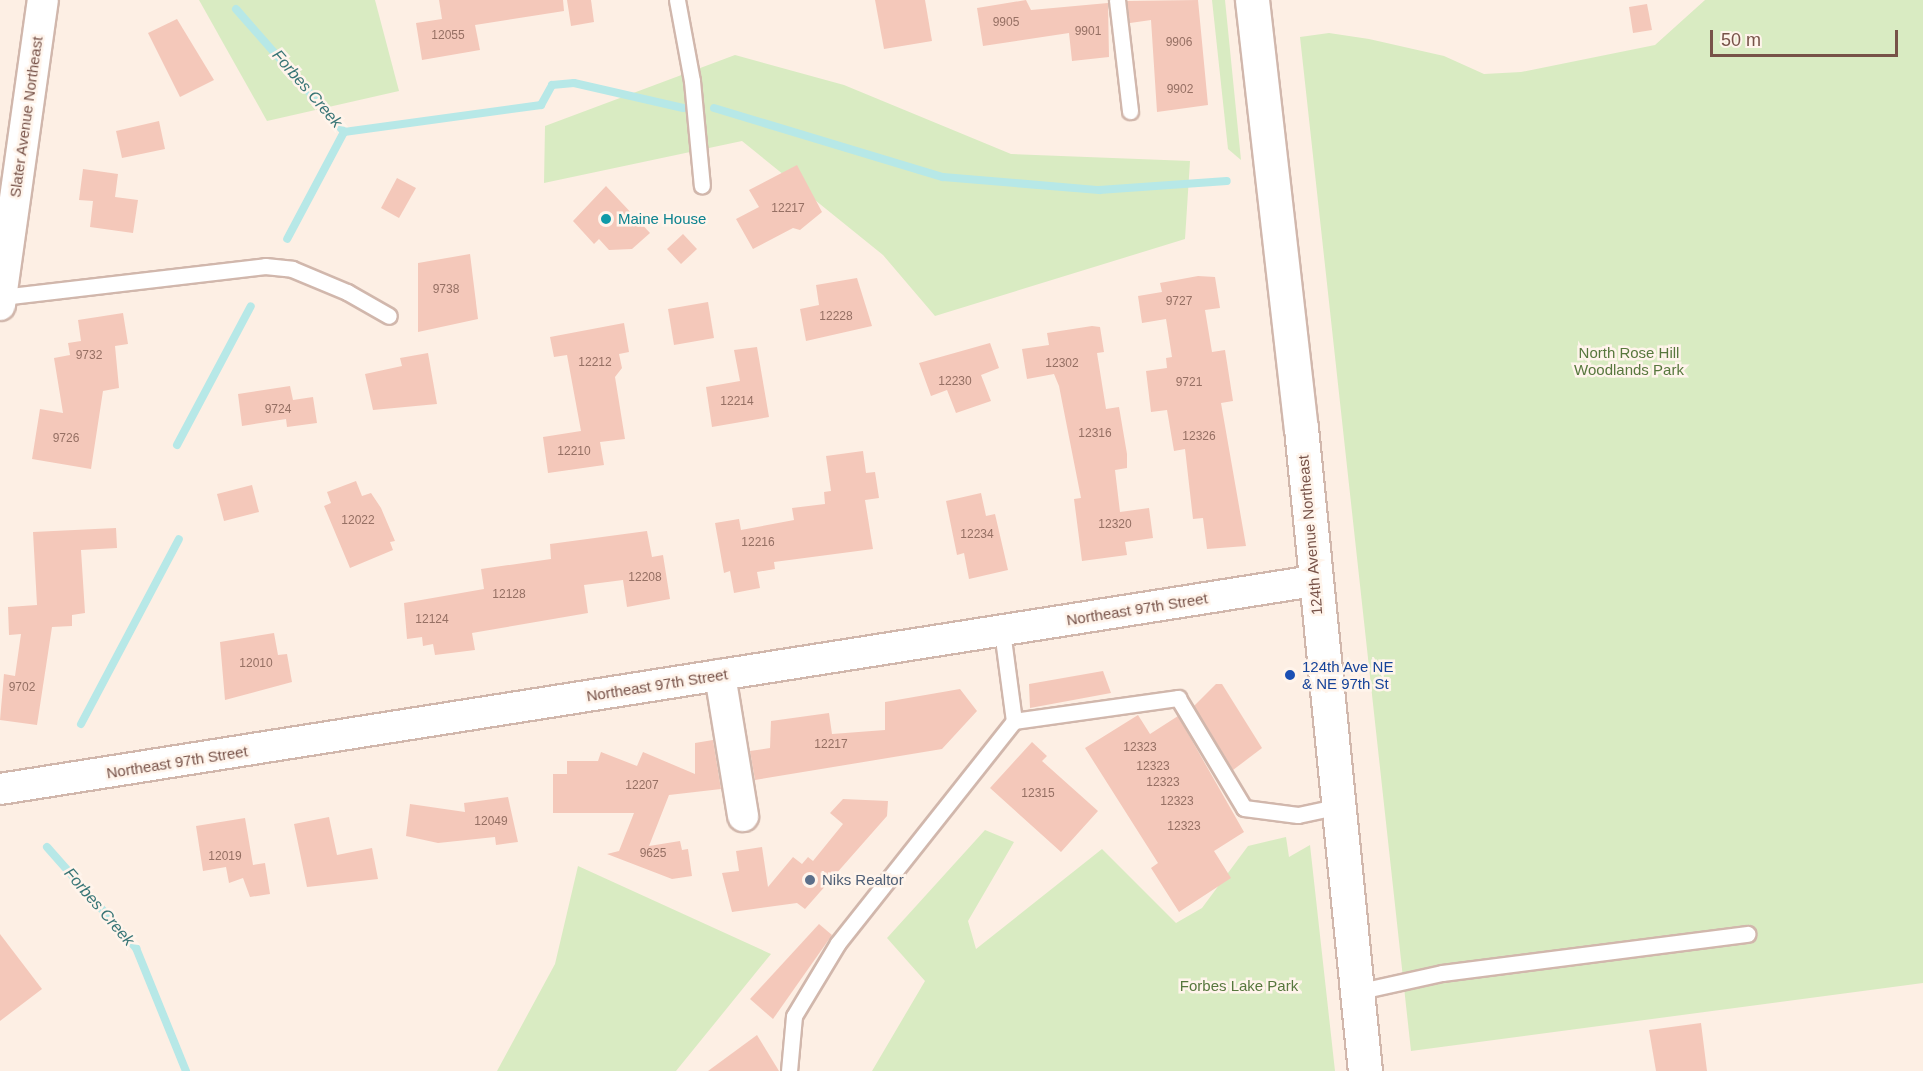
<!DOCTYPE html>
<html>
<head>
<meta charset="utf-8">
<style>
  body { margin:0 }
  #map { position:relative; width:1923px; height:1071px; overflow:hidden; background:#fdefe4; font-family:Arial,sans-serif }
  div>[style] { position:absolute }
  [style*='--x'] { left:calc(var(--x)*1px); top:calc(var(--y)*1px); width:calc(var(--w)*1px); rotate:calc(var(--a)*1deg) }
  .green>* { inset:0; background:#d9ebc2 }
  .stream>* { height:8px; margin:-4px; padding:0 4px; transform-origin:4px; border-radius:4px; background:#b7e8e7 }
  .building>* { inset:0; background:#f4c8ba }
  .roads { filter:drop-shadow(2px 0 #d1b7ac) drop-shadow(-2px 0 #d1b7ac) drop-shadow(0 2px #d1b7ac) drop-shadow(0 -2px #d1b7ac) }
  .lane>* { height:15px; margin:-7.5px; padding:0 7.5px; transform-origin:7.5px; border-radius:7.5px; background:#fff }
  .street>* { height:30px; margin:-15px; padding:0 15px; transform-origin:15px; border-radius:15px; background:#fff }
  .secondary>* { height:33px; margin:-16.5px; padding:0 16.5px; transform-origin:16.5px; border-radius:16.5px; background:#fff }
  .dots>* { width:16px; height:16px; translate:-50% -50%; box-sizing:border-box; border:3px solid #fff4eb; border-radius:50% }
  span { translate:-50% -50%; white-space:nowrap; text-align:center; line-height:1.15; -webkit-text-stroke:5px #fff4eb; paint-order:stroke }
  .number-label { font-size:12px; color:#967064 }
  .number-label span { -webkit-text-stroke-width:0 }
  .street-label { font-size:15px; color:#775248 }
  .culture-label { font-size:15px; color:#0d838f }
  .left { translate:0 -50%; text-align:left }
  .park-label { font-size:15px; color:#57773d }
  .transit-label { font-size:15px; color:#164399 }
  .service-label { font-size:15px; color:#4e5e75 }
  .water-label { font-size:16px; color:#387576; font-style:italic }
  .scale { position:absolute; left:1710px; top:30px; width:188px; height:27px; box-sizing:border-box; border:3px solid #775248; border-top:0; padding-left:8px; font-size:18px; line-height:21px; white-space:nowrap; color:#775248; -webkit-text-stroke:4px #fff4eb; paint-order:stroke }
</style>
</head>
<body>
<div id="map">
  <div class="green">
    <i style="clip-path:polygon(199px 0,375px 0,399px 91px,267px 121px)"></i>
    <i style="clip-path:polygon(1212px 0,1225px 0,1241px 160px,1228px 149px)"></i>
    <i style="clip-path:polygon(1705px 0,1923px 0,1923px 983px,1411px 1051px,1300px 37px,1329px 33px,1369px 39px,1444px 56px,1484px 74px,1521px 72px,1655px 45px)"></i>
    <i style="clip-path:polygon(735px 55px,844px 85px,1011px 154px,1190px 161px,1185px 239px,935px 316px,883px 255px,742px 141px,544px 183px,545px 126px)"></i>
    <i style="clip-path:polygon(985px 830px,1014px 842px,968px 921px,976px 949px,1102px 849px,1176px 923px,1202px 908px,1248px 846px,1286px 837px,1289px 857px,1310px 845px,1335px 1071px,872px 1071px,925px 981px,887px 938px)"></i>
    <i style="clip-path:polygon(578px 866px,771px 954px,676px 1071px,497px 1071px,555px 964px)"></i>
  </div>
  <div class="stream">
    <i style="--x:236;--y:9;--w:164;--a:48.7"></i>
    <i style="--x:344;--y:132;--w:121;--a:118"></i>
    <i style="--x:714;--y:108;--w:239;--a:16.8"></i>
    <i style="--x:943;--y:177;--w:157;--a:4.8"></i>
    <i style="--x:1099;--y:190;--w:128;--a:-4"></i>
    <i style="--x:344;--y:132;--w:199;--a:-7.8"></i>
    <i style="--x:541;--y:105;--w:23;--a:-61"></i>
    <i style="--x:552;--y:85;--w:22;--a:-5"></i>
    <i style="--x:574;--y:83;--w:112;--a:12.9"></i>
    <i style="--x:177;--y:445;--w:157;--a:-62"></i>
    <i style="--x:81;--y:724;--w:209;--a:-62.1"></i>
    <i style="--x:47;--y:847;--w:135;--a:48.6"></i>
    <i style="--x:136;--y:948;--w:133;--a:67.9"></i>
  </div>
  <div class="building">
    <i style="clip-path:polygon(439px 0,563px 0,564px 11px,475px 25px,480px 50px,422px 60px,416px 23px,442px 19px)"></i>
    <i style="clip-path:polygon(567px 0,591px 0,594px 22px,571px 26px)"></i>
    <i style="clip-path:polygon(875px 0,925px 0,932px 41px,884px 49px)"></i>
    <i style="clip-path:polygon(1026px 0,1031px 10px,1108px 3px,1109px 57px,1072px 61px,1069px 33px,983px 46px,977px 8px)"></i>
    <i style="clip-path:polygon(1198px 0,1208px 105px,1157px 112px,1151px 20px,1130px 23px,1127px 1px)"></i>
    <i style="clip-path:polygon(1647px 4px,1652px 30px,1633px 33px,1629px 7px)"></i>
    <i style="clip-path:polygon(177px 19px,214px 80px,180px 97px,148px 33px)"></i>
    <i style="clip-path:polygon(159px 121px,165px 149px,122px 158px,116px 131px)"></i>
    <i style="clip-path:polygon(797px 165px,822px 212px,800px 230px,793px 228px,753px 249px,736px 219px,759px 207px,749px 190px)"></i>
    <i style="clip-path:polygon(83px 169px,118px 174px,115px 197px,138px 200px,133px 233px,90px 227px,93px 201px,79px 200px)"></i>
    <i style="clip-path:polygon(397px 178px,416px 188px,399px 218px,381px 208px)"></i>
    <i style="clip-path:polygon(606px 186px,650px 233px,632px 249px,609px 250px,599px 239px,594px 244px,573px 221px)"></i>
    <i style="clip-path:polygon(683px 234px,697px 249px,681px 264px,667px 249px)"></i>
    <i style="clip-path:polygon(470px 254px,478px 319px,418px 332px,418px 263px)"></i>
    <i style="clip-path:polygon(1198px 276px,1215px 277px,1220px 308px,1205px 310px,1212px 352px,1225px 350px,1233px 401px,1221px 403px,1246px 546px,1207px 549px,1203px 518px,1193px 519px,1185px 449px,1174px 451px,1167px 410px,1151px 412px,1146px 371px,1167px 368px,1166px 358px,1172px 357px,1166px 319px,1142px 323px,1138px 296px,1162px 292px,1160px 283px)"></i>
    <i style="clip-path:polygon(857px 278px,872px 326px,806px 341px,800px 309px,819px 305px,816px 285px)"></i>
    <i style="clip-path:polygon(708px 302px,714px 338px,674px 345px,668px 309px)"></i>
    <i style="clip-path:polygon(123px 313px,128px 344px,115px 346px,119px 388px,103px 391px,91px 469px,32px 459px,40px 409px,63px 413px,54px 358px,70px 355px,68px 343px,81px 341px,78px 320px)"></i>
    <i style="clip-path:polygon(624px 323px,629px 352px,619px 354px,622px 368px,615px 377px,625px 439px,600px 442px,604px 465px,548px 473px,543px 437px,581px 431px,567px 355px,554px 357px,550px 337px)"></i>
    <i style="clip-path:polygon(1092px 326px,1100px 327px,1104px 352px,1097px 353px,1106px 409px,1119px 407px,1127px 454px,1127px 468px,1115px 470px,1120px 512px,1149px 508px,1153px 538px,1125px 542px,1127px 555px,1082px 561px,1074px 499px,1081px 498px,1059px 386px,1054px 374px,1027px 379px,1022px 349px,1049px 345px,1047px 333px)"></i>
    <i style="clip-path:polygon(990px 343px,999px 368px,981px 375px,991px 401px,956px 413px,947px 390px,931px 396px,919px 363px)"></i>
    <i style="clip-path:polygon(757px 347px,769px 417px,712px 427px,706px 387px,740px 381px,734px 350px)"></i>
    <i style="clip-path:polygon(428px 353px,437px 404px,373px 410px,365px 374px,402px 366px,400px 358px)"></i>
    <i style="clip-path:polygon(290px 386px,293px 400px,313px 397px,317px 423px,287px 427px,286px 419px,242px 426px,238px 394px)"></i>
    <i style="clip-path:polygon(863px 451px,866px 473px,875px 472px,879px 498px,865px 500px,873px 549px,774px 562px,775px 569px,757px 572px,760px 588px,734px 593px,730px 571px,724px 573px,715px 523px,739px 519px,741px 530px,794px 520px,792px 508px,825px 504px,824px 492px,831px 491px,826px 456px)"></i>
    <i style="clip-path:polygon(356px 481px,362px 496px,371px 493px,381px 508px,395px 541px,390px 542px,393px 550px,350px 568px,324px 506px,331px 503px,327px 492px)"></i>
    <i style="clip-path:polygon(252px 485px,259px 512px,224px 521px,217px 494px)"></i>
    <i style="clip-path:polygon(981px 493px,986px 516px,995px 514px,1008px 570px,969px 579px,964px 553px,957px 555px,946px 501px)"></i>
    <i style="clip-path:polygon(116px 528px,117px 548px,81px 550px,85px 613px,72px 615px,72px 626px,52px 627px,37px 725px,0 720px,4px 674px,15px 676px,21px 634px,9px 635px,8px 607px,37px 605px,33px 532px)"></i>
    <i style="clip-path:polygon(647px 531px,652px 557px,663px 555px,670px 599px,627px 607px,623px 580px,584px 585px,588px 613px,472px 633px,475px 650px,435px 655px,433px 644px,423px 646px,422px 637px,407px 639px,404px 603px,484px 589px,481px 569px,551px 559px,550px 544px)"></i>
    <i style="clip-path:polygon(274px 633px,278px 655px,287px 654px,292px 682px,225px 700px,220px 642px)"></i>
    <i style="clip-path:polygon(1103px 671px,1111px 693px,1030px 708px,1029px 684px)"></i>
    <i style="clip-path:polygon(1216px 684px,1222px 684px,1262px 748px,1233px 770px,1194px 706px)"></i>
    <i style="clip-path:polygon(960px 689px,977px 711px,942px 749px,755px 780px,750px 751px,770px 748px,771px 721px,829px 713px,832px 734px,885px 730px,885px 702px)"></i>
    <i style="clip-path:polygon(1138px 715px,1150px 734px,1178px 716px,1244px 832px,1214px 851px,1231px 878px,1179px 912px,1151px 868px,1158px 863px,1085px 748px)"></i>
    <i style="clip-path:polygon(713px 740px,721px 789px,669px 795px,649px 846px,680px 841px,682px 850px,688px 849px,692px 876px,672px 879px,607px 854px,619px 851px,634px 813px,553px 813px,553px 774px,567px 774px,567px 761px,598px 761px,601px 752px,637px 766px,643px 752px,695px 774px,695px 743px)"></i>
    <i style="clip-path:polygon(1032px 742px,1047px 756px,1042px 761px,1098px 811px,1061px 852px,990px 788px)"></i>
    <i style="clip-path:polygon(508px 797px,518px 842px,496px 845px,495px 837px,438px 843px,406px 836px,410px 804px,465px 812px,464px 803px)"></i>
    <i style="clip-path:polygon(843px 799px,888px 801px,887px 816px,805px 909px,797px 903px,732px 912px,722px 873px,739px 871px,736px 851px,762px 847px,768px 887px,793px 857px,802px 864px,808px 857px,813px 861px,843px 824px,830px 813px)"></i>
    <i style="clip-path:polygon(329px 817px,337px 855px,372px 848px,378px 879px,307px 887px,294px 824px)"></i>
    <i style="clip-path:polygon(245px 818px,253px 865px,265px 863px,270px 894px,250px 897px,243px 878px,229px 883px,226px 867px,203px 871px,196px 826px)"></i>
    <i style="clip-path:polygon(819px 924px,832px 935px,773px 1019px,750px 999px)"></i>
    <i style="clip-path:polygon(0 934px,42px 989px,0 1021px)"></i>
    <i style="clip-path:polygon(1701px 1023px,1707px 1071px,1656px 1071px,1649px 1030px)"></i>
    <i style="clip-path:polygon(757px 1035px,779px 1071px,708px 1071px)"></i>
  </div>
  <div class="roads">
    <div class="lane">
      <i style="--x:677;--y:0;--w:82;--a:79.5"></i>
      <i style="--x:692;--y:81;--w:105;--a:84.6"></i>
      <i style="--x:1117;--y:0;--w:112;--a:83.3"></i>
      <i style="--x:2;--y:297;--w:265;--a:-6.7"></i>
      <i style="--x:265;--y:266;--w:27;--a:6"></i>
      <i style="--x:292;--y:269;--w:60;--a:22.7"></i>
      <i style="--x:347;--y:292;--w:48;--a:29.7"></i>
      <i style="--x:1002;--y:631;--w:91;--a:82.4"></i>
      <i style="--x:1356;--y:992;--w:88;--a:-12.5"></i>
      <i style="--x:1442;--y:973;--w:308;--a:-7.3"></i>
      <i style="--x:789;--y:1071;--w:55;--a:-84.8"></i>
      <i style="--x:794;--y:1016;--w:85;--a:-58.9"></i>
      <i style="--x:838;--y:943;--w:283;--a:-51.6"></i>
      <i style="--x:1014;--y:721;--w:166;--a:-8"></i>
      <i style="--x:1178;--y:698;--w:128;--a:59"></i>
      <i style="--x:1244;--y:808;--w:54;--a:7.4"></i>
      <i style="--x:1298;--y:815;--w:43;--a:-12.1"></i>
    </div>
    <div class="street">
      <i style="--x:0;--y:305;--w:308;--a:-82"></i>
      <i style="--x:720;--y:675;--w:143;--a:80.7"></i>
      <i style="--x:0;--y:789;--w:1329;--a:-9"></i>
    </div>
    <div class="secondary">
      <i style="--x:1252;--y:0;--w:431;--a:83.5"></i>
      <i style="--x:1301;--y:428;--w:646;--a:84.32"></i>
    </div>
  </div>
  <div class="dots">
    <i style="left:606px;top:219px;background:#0f9aa8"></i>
    <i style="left:1290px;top:675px;background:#1a4fb4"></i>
    <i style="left:810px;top:880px;background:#5c6f8a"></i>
  </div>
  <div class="number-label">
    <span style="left:1006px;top:23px">9905</span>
    <span style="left:1088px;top:32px">9901</span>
    <span style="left:448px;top:36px">12055</span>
    <span style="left:1179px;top:43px">9906</span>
    <span style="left:1180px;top:90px">9902</span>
    <span style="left:788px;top:209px">12217</span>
    <span style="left:446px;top:290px">9738</span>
    <span style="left:1179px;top:302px">9727</span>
    <span style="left:836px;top:317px">12228</span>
    <span style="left:89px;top:356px">9732</span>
    <span style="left:595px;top:363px">12212</span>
    <span style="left:1062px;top:364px">12302</span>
    <span style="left:955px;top:382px">12230</span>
    <span style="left:1189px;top:383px">9721</span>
    <span style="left:737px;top:402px">12214</span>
    <span style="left:278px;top:410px">9724</span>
    <span style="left:1095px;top:434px">12316</span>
    <span style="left:1199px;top:437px">12326</span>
    <span style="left:66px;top:439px">9726</span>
    <span style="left:574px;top:452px">12210</span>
    <span style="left:358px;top:521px">12022</span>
    <span style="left:1115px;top:525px">12320</span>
    <span style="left:977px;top:535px">12234</span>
    <span style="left:758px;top:543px">12216</span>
    <span style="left:645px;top:578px">12208</span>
    <span style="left:509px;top:595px">12128</span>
    <span style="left:432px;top:620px">12124</span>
    <span style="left:256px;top:664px">12010</span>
    <span style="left:22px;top:688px">9702</span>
    <span style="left:831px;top:745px">12217</span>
    <span style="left:1140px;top:748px">12323</span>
    <span style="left:1153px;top:767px">12323</span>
    <span style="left:1163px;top:783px">12323</span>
    <span style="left:642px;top:786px">12207</span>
    <span style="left:1038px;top:794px">12315</span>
    <span style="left:1177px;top:802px">12323</span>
    <span style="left:491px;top:822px">12049</span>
    <span style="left:1184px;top:827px">12323</span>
    <span style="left:653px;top:854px">9625</span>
    <span style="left:225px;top:857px">12019</span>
  </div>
  <div class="street-label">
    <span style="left:26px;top:117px;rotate:-82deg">Slater Avenue Northeast</span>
    <span style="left:1310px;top:535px;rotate:-95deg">124th Avenue Northeast</span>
    <span style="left:1137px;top:609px;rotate:-9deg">Northeast 97th Street</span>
    <span style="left:657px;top:685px;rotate:-9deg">Northeast 97th Street</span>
    <span style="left:177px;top:762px;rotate:-9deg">Northeast 97th Street</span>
  </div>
  <div class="culture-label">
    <span class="left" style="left:618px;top:219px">Maine House</span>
  </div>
  <div class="park-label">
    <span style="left:1629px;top:361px">North Rose Hill<br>Woodlands Park</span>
    <span style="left:1239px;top:986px">Forbes Lake Park</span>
  </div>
  <div class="transit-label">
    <span class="left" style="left:1302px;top:675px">124th Ave NE<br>&amp; NE 97th St</span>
  </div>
  <div class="service-label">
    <span class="left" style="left:822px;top:880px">Niks Realtor</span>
  </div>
  <div class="water-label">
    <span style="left:307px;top:89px;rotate:49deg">Forbes Creek</span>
    <span style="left:99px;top:907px;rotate:49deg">Forbes Creek</span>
  </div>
  <div class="scale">50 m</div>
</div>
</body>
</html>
